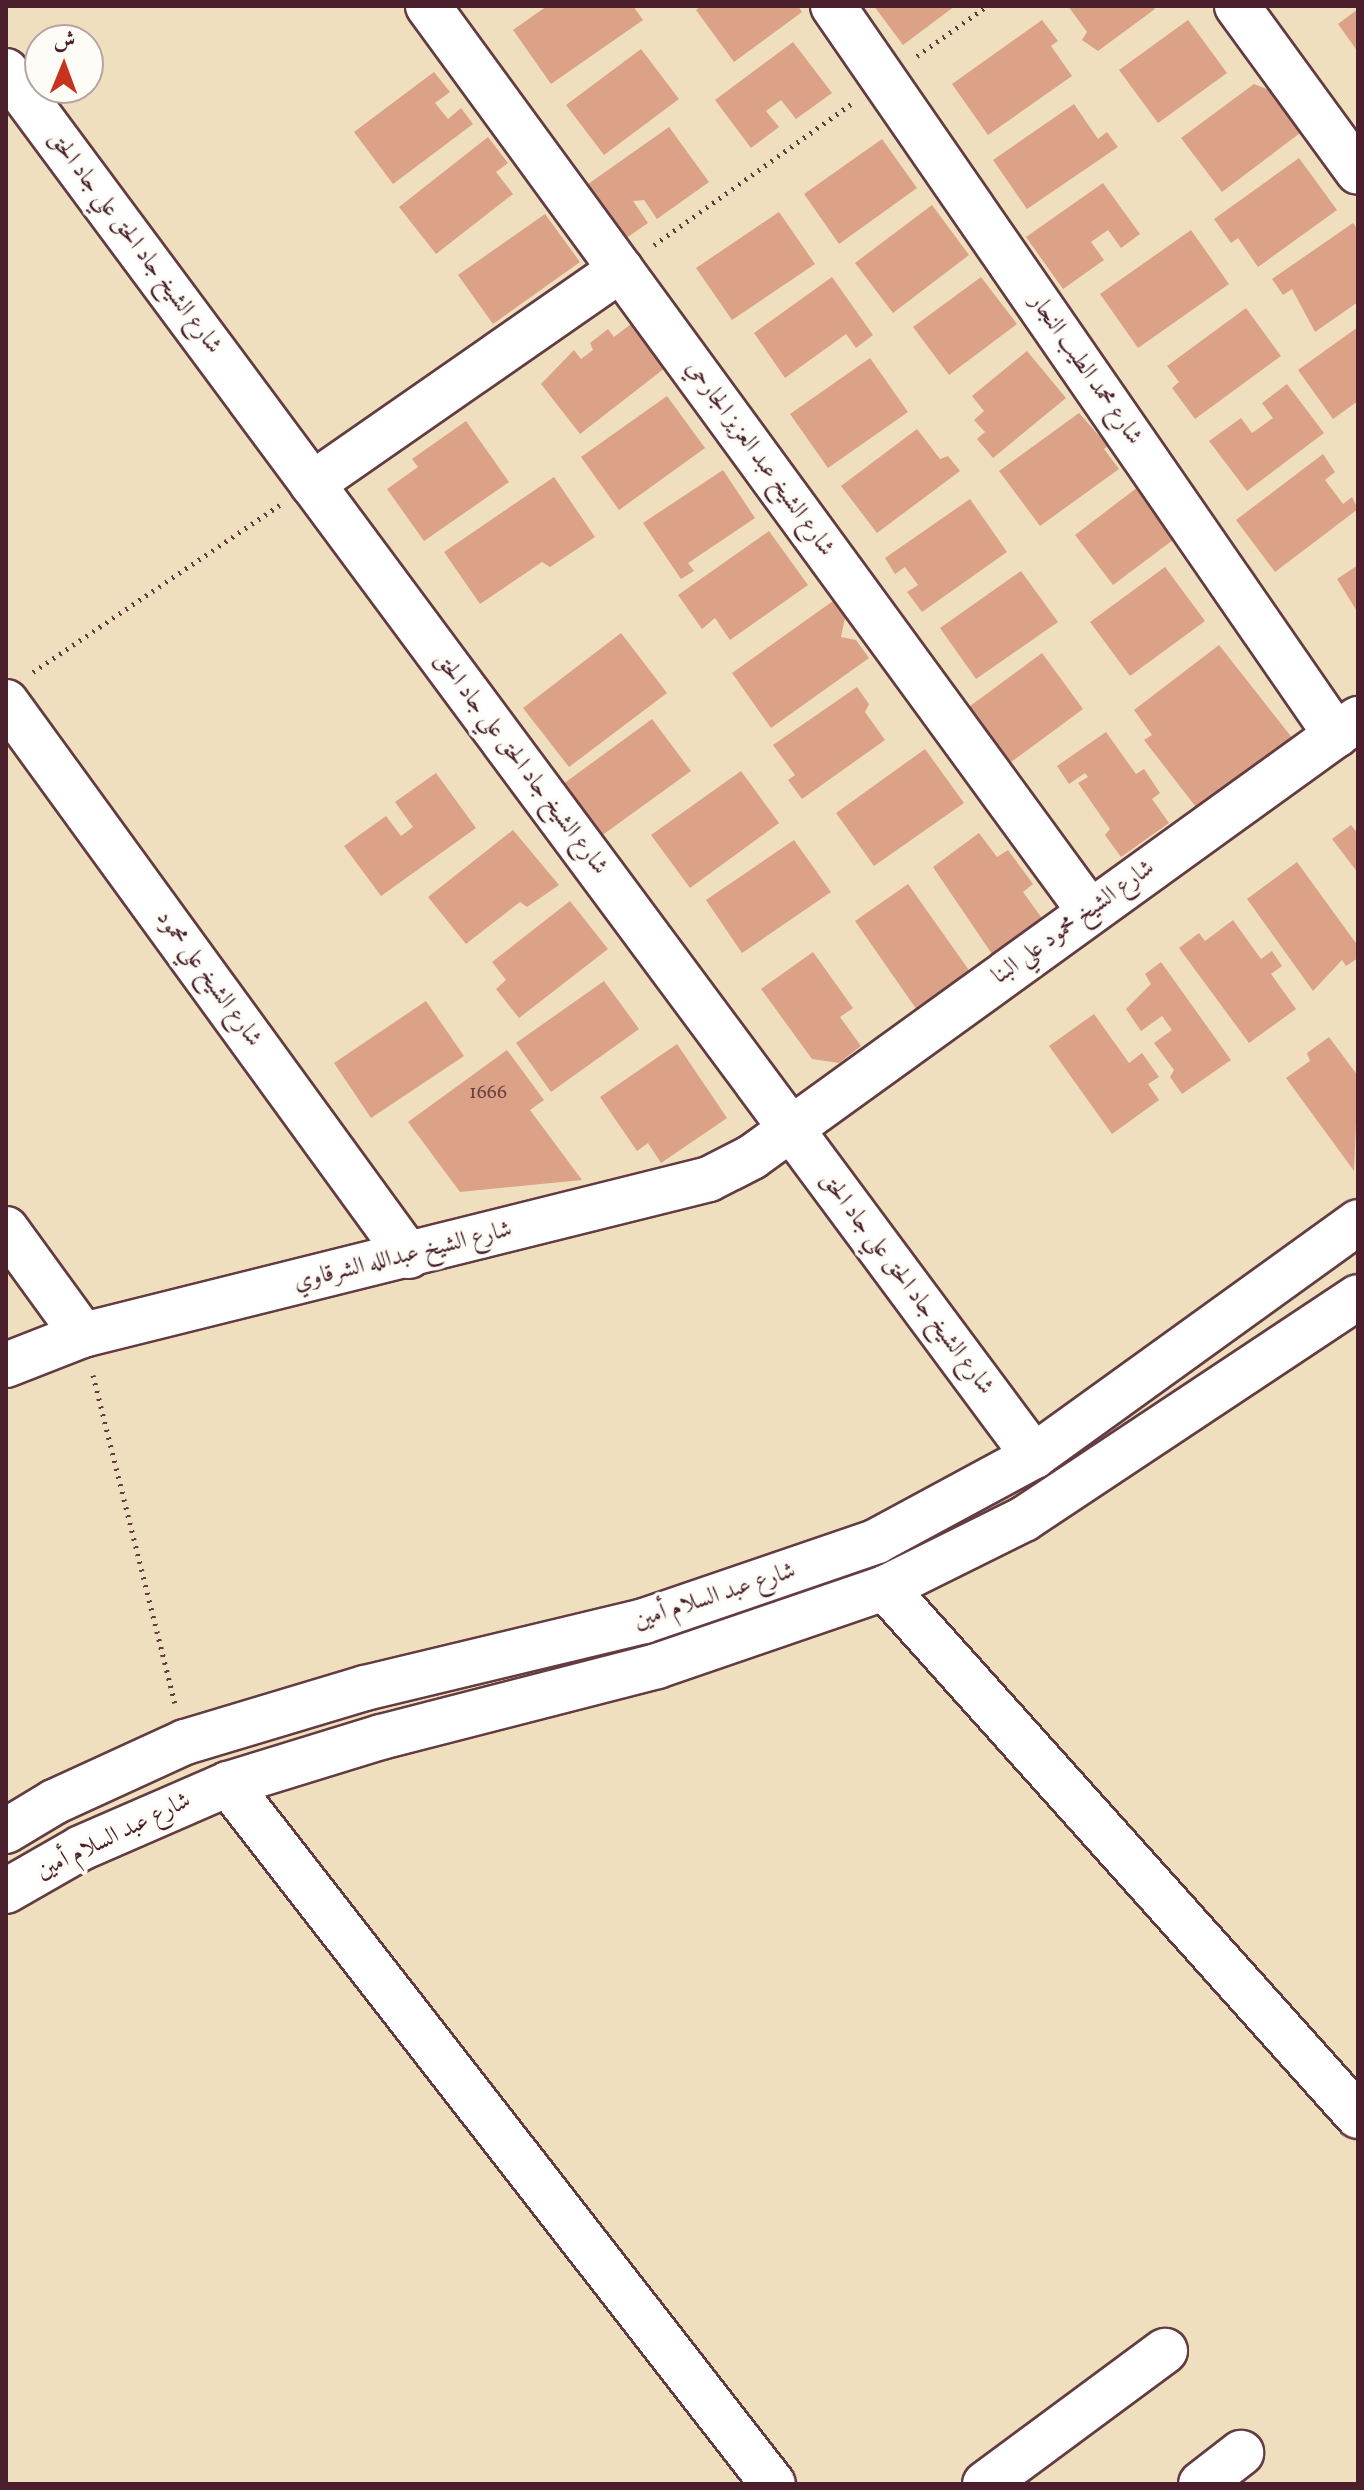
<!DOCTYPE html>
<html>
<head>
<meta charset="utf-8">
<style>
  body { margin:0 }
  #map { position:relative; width:1364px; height:2490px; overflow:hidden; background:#efdfbe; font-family:Vollkorn,Amiri,serif }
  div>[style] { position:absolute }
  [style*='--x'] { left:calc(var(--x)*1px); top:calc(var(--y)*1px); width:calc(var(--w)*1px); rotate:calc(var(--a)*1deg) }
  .building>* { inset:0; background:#dca287 }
  .path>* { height:5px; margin-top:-2.5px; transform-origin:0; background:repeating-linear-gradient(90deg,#633c41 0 2px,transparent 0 8px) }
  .roads { filter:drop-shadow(2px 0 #633c41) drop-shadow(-2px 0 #633c41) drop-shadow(0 2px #633c41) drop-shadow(0 -2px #633c41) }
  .minor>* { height:44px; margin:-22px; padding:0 22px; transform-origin:22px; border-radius:22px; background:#fff }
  span { translate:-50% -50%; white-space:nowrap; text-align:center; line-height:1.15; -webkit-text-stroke:7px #fdfcf7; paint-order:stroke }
  .number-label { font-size:20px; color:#6e4042 }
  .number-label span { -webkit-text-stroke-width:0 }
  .street-label { font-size:24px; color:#4a1f2b }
  .frame { position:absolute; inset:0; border:8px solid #4a1f2b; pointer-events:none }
  .north { position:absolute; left:24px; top:24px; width:80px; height:80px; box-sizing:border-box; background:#fdfcf7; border:2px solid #b5a4a5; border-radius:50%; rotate:1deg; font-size:22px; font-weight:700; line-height:32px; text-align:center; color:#4a1f2b }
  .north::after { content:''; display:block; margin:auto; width:28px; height:36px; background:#c8321e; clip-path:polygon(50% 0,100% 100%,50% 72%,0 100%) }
</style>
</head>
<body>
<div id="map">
  <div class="building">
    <i style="clip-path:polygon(547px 6px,633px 6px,643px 20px,551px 84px,513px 30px)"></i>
    <i style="clip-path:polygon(701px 6px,798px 6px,802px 12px,734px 62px,696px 10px)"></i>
    <i style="clip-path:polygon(874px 6px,955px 6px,903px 45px)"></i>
    <i style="clip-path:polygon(1068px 6px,1152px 6px,1155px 9px,1098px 51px,1082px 40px,1087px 32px)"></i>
    <i style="clip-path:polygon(1358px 9px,1358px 52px,1338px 24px)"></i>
    <i style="clip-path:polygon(1042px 20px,1058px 41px,1051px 46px,1072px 76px,988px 135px,952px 84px)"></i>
    <i style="clip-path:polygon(1188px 20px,1227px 73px,1158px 123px,1119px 70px)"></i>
    <i style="clip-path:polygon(793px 42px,832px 93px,796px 119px,781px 100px,766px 111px,779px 127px,751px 148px,715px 100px)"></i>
    <i style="clip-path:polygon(641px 49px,679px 99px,604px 155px,566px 105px)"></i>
    <i style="clip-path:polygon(434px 72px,450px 92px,435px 103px,448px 119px,461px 108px,473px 124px,393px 184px,354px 132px)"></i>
    <i style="clip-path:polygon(1254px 84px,1269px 90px,1300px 133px,1222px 192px,1181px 138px)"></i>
    <i style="clip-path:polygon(1074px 104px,1098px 139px,1107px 132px,1118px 147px,1027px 209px,993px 160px)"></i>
    <i style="clip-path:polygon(669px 127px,709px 182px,657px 219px,644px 200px,633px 201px,648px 223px,619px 243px,581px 189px)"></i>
    <i style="clip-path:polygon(488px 137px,508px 163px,496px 172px,513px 194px,436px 254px,399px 207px)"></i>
    <i style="clip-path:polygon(882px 139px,917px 188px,839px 244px,804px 194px)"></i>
    <i style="clip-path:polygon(1299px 158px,1337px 210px,1258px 267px,1238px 238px,1231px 243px,1214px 219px)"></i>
    <i style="clip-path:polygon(1103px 183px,1140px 234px,1121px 248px,1108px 230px,1091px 242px,1104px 260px,1063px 289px,1026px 237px)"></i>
    <i style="clip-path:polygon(932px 205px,969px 255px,893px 313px,855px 263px)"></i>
    <i style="clip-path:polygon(779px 212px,815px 264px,732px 320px,696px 268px)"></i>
    <i style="clip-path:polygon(545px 214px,580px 262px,493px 324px,458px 275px)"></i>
    <i style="clip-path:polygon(1353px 223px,1358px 230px,1358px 302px,1315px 332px,1292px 289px,1283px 295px,1272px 279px)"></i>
    <i style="clip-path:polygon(1191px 230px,1229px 284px,1138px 348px,1100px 294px)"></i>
    <i style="clip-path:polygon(832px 277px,873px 335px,856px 348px,846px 334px,785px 378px,754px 333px)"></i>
    <i style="clip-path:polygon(981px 277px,1017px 324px,949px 375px,913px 327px)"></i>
    <i style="clip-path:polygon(1246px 308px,1281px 356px,1195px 419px,1172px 388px,1179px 382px,1167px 366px)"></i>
    <i style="clip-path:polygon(631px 324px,665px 368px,580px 434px,541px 384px,574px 350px,581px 359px,593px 350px,590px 343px,608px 329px,614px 337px)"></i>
    <i style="clip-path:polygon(1358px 327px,1358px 401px,1333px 419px,1298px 370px)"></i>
    <i style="clip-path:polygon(1027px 351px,1066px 398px,993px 458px,977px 439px,985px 432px,974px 420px,984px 411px,972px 396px)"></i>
    <i style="clip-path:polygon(870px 358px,908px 412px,828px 468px,790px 414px)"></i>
    <i style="clip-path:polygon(1287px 384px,1324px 433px,1247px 491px,1209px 441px,1241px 418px,1252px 433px,1273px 418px,1262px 403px)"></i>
    <i style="clip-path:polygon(667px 396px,705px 448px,619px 510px,581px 457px)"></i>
    <i style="clip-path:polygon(1079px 413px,1108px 446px,1104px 449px,1119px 469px,1040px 526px,999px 471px)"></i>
    <i style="clip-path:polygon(466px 421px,509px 482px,424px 541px,387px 489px,418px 467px,412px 459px)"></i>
    <i style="clip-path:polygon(917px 429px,940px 459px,948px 456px,960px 471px,877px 533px,841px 486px)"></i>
    <i style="clip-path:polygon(1323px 454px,1335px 472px,1325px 480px,1343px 504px,1352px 497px,1358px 509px,1275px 572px,1236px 520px)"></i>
    <i style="clip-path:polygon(723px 470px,755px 518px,688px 563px,694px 571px,681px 579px,643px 523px)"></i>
    <i style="clip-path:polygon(554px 477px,595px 537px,550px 567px,542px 562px,480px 604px,444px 552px)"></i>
    <i style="clip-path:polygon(1147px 480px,1185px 531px,1113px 585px,1075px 535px)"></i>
    <i style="clip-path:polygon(970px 499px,1007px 552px,922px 612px,907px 592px,918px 585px,905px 567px,895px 574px,885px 558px)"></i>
    <i style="clip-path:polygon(769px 531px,808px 585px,730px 640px,715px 618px,702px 629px,678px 595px)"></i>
    <i style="clip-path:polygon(1358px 565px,1358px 613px,1337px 579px)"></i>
    <i style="clip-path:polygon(1165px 567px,1205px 621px,1130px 676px,1090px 622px)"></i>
    <i style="clip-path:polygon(1021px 571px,1058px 622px,976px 679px,940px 628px)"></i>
    <i style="clip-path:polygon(833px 601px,845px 618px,841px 637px,856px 640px,869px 658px,771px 728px,732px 673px)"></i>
    <i style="clip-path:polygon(621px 633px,667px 693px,569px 767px,523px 708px)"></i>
    <i style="clip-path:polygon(1219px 645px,1293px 739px,1199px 811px,1144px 740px,1152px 735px,1134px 710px)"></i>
    <i style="clip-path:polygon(1042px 653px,1083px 709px,1003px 768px,962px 712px)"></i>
    <i style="clip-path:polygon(857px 687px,869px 704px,865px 712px,885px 740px,802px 799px,788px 780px,795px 775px,773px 745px)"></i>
    <i style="clip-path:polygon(652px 719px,691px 771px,597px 839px,559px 787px)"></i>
    <i style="clip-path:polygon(1106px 732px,1136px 774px,1144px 769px,1160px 793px,1152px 799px,1169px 823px,1121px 857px,1105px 835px,1110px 829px,1078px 783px,1088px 777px,1085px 773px,1069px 784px,1057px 766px)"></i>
    <i style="clip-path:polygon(925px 749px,964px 803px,874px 866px,836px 813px)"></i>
    <i style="clip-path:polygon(741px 771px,779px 823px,690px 888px,651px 835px)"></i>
    <i style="clip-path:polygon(436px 773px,476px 828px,381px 896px,344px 846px,386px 816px,401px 836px,413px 827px,395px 802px)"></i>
    <i style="clip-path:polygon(1351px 825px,1358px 834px,1358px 873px,1332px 839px)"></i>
    <i style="clip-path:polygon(513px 830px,559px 885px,527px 907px,520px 902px,466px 944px,428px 897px)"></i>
    <i style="clip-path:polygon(979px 833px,997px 857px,1008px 850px,1033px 884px,1023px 892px,1044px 921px,994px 957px,933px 867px)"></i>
    <i style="clip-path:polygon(794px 840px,831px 892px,742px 953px,706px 900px)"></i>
    <i style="clip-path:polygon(1297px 862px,1358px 946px,1358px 958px,1346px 966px,1342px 960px,1313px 991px,1247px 899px)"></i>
    <i style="clip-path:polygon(908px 884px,971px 973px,917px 1010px,855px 921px)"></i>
    <i style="clip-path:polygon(570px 901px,608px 949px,519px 1018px,496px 989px,506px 980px,492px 962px)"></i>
    <i style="clip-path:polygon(1233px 920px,1261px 959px,1272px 951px,1282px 966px,1271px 974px,1296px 1009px,1249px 1043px,1179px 948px,1199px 933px,1205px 941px)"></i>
    <i style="clip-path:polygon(813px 952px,853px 1008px,840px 1017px,861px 1046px,839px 1063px,812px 1059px,761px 989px)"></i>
    <i style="clip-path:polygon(1161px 962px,1231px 1060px,1182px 1094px,1170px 1077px,1174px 1070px,1154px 1043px,1172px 1030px,1162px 1016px,1141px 1031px,1126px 1009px,1151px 984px,1145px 974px)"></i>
    <i style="clip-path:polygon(604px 981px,639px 1029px,551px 1092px,516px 1043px)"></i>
    <i style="clip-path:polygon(426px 1001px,464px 1056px,371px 1118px,334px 1063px)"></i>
    <i style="clip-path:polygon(1094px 1014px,1129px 1063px,1142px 1053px,1159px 1077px,1148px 1084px,1159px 1100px,1112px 1134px,1049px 1046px)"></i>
    <i style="clip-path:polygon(1329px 1037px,1358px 1076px,1354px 1171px,1286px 1078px,1310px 1061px,1307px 1053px)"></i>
    <i style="clip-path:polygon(677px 1044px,727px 1118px,661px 1163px,648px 1143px,637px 1151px,600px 1097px)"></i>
    <i style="clip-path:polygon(507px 1050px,544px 1100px,530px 1110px,582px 1180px,460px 1192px,408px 1122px)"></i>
  </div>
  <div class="path">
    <i style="--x:917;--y:56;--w:86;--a:-35.5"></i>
    <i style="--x:654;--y:245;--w:242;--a:-35.6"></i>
    <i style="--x:33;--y:672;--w:298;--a:-34.1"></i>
    <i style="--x:93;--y:1375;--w:338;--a:76"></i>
  </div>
  <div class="roads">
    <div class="minor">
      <i style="--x:428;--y:6;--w:1122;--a:53.84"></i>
      <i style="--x:833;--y:6;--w:886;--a:55.39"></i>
      <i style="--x:1237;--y:6;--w:205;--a:53.9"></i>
      <i style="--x:6;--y:71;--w:1725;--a:53.42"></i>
      <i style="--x:312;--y:484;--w:376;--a:-34.8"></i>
      <i style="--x:6;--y:702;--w:685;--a:53.97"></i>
      <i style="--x:6;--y:1229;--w:131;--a:54"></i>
      <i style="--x:6;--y:1365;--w:83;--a:-21.3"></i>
      <i style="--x:83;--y:1335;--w:645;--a:-13.99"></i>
      <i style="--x:709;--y:1179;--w:48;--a:-27.1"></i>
      <i style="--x:752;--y:1157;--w:748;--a:-35.86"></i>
      <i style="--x:885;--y:1588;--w:709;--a:48.14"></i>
      <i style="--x:228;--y:1784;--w:887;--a:52.1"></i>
      <i style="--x:6;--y:1831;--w:56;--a:-31.1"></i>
      <i style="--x:54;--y:1802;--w:144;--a:-24.6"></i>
      <i style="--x:185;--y:1742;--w:188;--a:-16.7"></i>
      <i style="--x:365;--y:1688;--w:287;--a:-13.5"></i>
      <i style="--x:644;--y:1621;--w:246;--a:-18.9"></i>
      <i style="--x:877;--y:1541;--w:179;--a:-28.4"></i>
      <i style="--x:1034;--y:1456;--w:400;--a:-35.8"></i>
      <i style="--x:6;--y:1891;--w:86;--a:-29.8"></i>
      <i style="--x:81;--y:1848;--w:160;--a:-23.5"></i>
      <i style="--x:228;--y:1784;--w:160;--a:-17.1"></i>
      <i style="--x:381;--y:1737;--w:285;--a:-14.4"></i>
      <i style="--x:657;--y:1666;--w:241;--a:-18.9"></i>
      <i style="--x:885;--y:1588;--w:155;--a:-26.4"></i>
      <i style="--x:1024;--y:1519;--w:401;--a:-33.6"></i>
      <i style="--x:985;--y:2484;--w:224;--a:-36.5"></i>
      <i style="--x:1201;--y:2484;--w:51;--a:-37.8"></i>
    </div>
  </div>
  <div class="number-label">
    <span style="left:488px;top:1093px">1666</span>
  </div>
  <div class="street-label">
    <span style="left:134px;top:243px;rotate:53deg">شارع الشيخ جاد الحق علي جاد الحق</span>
    <span style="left:1085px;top:370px;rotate:55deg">شارع محمد الطيب النجار</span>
    <span style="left:759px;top:459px;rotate:54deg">شارع الشيخ عبد العزيز الجارحي</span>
    <span style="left:520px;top:764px;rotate:53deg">شارع الشيخ جاد الحق علي جاد الحق</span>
    <span style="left:1074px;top:923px;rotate:-36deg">شارع الشيخ محمود علي البنا</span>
    <span style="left:208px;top:979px;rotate:54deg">شارع الشيخ علي محمود</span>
    <span style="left:403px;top:1257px;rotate:-14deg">شارع الشيخ عبدالله الشرقاوي</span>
    <span style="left:906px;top:1284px;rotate:53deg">شارع الشيخ جاد الحق علي جاد الحق</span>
    <span style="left:715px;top:1597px;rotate:-18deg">شارع عبد السلام أمين</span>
    <span style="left:114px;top:1837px;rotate:-26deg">شارع عبد السلام أمين</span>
  </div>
  <div class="frame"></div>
  <div class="north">ش</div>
</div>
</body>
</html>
